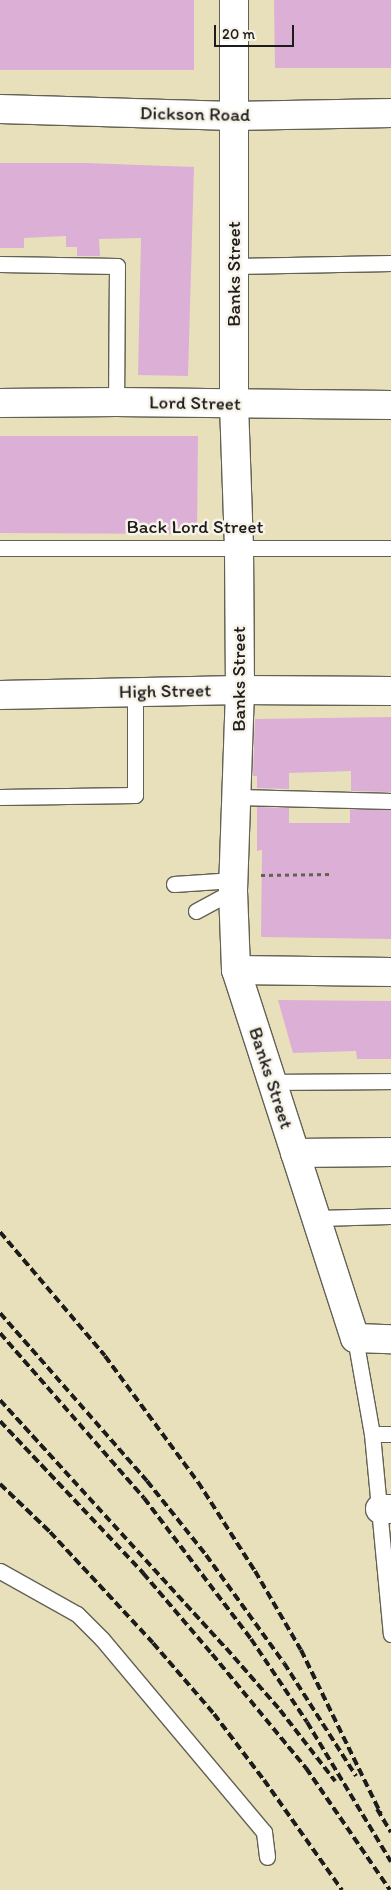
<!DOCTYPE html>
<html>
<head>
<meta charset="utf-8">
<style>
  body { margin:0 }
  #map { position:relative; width:391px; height:1890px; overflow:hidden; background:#e8e0bb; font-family:Itim,sans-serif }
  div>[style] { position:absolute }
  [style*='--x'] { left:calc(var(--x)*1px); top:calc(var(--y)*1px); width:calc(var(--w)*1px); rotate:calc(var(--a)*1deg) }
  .building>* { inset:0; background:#dcafd6 }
  .path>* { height:3px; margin-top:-1.5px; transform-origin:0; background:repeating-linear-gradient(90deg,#636154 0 4px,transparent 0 8px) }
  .roads { filter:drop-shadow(1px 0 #636154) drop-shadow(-1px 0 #636154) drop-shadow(0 1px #636154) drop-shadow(0 -1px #636154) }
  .service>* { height:15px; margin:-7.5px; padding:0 7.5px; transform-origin:7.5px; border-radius:7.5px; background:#fff }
  .minor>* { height:28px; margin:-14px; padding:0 14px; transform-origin:14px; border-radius:14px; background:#fff }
  .tertiary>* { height:28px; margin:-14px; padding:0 14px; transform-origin:14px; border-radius:14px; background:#fff }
  .rail>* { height:4px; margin-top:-2px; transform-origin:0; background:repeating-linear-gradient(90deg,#1c1c1c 0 8px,transparent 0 12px) }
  span { translate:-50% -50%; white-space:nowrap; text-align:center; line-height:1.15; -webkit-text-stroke:5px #f7f3e8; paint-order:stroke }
  .street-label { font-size:19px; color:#1c1c1c }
  .scale { position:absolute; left:214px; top:25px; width:80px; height:22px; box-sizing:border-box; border:2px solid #1c1c1c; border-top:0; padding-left:6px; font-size:15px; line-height:18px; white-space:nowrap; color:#1c1c1c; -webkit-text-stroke:4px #f7f3e8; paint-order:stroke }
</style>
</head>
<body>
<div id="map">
  <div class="building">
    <i style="clip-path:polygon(0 0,194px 0,194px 70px,0 70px)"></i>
    <i style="clip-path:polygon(274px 0,391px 0,391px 68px,275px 68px)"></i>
    <i style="clip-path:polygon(0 163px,86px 163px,194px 167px,188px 376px,138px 375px,141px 238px,99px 239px,100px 256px,77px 256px,77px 247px,66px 247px,66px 236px,24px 238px,24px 248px,0 248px)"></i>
    <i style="clip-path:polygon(0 436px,198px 436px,197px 534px,0 533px)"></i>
    <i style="clip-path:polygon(391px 717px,391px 792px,351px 791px,351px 771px,289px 773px,289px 789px,257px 788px,257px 776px,253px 776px,255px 719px)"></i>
    <i style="clip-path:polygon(257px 807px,289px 808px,289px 823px,350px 823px,350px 809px,391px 810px,391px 939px,261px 937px,262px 850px,257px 851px)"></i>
    <i style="clip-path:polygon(278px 1000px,391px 1001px,391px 1059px,357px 1059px,356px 1051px,293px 1053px)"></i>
  </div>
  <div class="path">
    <i style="--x:261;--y:875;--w:72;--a:-0.8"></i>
  </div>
  <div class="roads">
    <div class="service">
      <i style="--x:0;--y:264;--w:117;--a:1"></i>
      <i style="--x:117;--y:266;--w:136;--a:90.4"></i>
      <i style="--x:235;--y:266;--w:156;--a:-1.1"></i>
      <i style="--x:0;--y:548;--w:391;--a:0"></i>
      <i style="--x:0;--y:797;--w:135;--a:-0.8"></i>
      <i style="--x:135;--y:795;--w:104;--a:-90"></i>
      <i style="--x:238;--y:797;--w:153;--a:1.5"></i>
      <i style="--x:174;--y:884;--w:60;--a:-3.8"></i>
      <i style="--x:196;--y:911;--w:42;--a:-28.4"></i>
      <i style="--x:273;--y:1082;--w:118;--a:-0.5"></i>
      <i style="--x:316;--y:1218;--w:75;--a:-1.5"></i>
      <i style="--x:355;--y:1338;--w:97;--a:80"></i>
      <i style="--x:372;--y:1434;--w:201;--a:84.6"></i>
      <i style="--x:372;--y:1434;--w:19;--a:0"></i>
      <i style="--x:0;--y:1571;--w:88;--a:29.2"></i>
      <i style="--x:77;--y:1614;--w:35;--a:45"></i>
      <i style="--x:102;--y:1639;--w:252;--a:50"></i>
      <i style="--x:264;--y:1832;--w:25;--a:83"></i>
    </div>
    <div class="minor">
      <i style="--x:234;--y:0;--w:404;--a:90"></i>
      <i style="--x:234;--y:404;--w:143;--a:88"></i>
      <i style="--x:239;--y:547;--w:143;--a:89.6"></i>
      <i style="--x:240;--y:690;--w:201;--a:92"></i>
      <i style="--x:233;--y:891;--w:79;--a:87.8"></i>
      <i style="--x:236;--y:970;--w:387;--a:72.1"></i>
      <i style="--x:355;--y:1338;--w:36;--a:2"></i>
      <i style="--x:0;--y:403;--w:116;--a:-0.5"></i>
      <i style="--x:116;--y:402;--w:275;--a:0.6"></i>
      <i style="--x:0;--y:695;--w:240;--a:-1.2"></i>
      <i style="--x:240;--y:690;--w:151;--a:0.4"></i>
      <i style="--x:236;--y:970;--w:155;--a:0.7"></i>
      <i style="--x:295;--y:1153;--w:96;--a:-0.6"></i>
      <i style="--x:380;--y:1509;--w:11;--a:0"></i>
    </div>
    <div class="tertiary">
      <i style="--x:0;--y:109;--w:233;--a:1.7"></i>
      <i style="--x:233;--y:116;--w:158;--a:-1.1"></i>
    </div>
  </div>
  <div class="rail">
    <i style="--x:0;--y:1232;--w:162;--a:49.7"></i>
    <i style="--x:105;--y:1356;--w:157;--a:53.6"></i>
    <i style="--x:198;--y:1482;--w:106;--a:57.4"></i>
    <i style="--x:255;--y:1571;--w:91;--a:59.8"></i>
    <i style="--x:301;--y:1650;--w:182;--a:64"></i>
    <i style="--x:0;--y:1313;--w:223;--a:48.8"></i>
    <i style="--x:147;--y:1481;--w:95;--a:51.4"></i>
    <i style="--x:206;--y:1555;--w:133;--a:54.2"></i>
    <i style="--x:284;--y:1663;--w:134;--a:57.5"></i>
    <i style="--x:0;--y:1333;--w:219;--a:48.9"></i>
    <i style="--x:144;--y:1498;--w:177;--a:52.8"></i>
    <i style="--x:251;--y:1639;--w:100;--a:56"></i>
    <i style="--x:307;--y:1722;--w:163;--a:59"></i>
    <i style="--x:0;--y:1400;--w:336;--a:47.7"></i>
    <i style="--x:226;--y:1648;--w:82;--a:48.9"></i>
    <i style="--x:280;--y:1710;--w:90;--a:52.2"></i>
    <i style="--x:0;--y:1421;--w:209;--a:46.7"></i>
    <i style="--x:143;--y:1573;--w:106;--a:49.6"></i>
    <i style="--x:212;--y:1654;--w:148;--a:50.5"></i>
    <i style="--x:306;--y:1768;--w:148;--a:55.5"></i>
    <i style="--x:0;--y:1484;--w:69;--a:43.8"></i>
    <i style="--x:50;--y:1532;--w:151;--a:47.1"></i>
    <i style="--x:153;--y:1643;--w:94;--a:49.3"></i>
    <i style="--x:214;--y:1714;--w:83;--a:52.9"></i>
    <i style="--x:264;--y:1780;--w:135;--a:54.7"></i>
    <i style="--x:377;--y:1809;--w:27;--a:59"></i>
  </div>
  <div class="street-label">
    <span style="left:195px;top:114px;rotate:1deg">Dickson Road</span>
    <span style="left:234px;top:274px;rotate:-90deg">Banks Street</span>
    <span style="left:195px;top:403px;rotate:1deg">Lord Street</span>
    <span style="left:195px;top:527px">Back Lord Street</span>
    <span style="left:239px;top:679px;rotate:-90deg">Banks Street</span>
    <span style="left:165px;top:691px;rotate:-1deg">High Street</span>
    <span style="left:271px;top:1078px;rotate:72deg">Banks Street</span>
  </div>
  <div class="scale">20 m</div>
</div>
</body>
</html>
